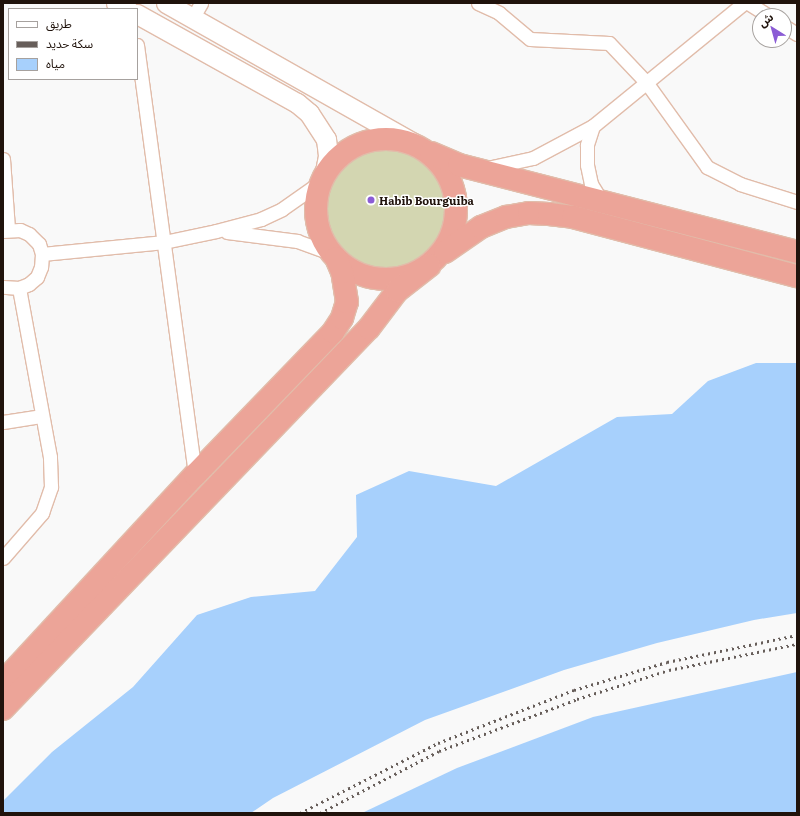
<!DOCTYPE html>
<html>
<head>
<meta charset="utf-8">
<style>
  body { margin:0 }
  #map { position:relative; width:800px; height:816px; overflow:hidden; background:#f9f9f9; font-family:Literata,"Noto Sans Arabic",serif }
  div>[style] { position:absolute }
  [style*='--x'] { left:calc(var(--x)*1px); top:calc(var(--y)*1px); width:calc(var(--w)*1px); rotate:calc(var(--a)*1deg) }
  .green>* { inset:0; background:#d3d6b1 }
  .round { border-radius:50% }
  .water>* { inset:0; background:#a7d0fc }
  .roads { filter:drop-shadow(1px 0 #e1bcaa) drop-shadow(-1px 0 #e1bcaa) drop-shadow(0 1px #e1bcaa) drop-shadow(0 -1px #e1bcaa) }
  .minor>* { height:13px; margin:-6.5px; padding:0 6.5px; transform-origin:6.5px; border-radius:6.5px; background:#fff }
  .secondary>* { height:19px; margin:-9.5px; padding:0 9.5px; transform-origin:9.5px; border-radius:9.5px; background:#fff }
  .trunk>* { height:22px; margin:-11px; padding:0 11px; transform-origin:11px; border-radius:11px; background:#eca498 }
  .trunk>.ring { margin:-11px; padding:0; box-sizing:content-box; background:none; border:22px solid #eca498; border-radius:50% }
  .rail>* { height:3px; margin-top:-1.5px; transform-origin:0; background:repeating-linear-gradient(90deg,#675e5a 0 2px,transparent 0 6px) }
  .dots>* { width:11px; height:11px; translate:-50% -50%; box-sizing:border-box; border:2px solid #fff; border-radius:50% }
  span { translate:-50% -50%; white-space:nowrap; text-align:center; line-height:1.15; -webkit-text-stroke:3px #fff; paint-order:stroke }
  .poi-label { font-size:11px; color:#20130c; font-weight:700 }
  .left { translate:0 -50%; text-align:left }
  .frame { position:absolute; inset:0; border:4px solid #20130c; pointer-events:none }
  .legend { position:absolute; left:8px; top:8px; width:130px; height:72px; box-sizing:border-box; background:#fff; border:1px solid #a6a19e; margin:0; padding:5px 7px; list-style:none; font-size:12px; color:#20130c }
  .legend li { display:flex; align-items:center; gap:8px; height:20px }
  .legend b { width:20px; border:1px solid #a6a19e }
  .north { position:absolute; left:752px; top:8px; width:40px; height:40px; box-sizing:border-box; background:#fff; border:1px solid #a6a19e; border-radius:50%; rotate:323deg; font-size:11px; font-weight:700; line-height:16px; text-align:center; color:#20130c }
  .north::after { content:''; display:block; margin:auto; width:14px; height:18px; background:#8b5cd5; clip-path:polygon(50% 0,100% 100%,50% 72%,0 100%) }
</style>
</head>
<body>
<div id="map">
  <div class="green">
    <i class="round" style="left:327px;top:150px;width:118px;height:118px"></i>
  </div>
  <div class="water">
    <i style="clip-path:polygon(756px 363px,797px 363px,797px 613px,754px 620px,657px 643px,564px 670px,425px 720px,273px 798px,251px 813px,3px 813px,3px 801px,52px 752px,133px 687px,197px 615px,251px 597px,315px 591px,357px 537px,356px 495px,409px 471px,496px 486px,617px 417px,672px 414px,708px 381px)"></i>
    <i style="clip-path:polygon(797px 672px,797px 813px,362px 813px,457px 768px,593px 717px)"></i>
  </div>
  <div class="roads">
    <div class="minor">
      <i style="--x:478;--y:3;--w:23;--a:25"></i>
      <i style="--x:499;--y:13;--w:40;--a:40"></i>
      <i style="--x:530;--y:39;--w:79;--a:2.9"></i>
      <i style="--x:609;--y:43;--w:54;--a:46.5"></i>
      <i style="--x:646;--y:82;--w:105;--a:54.3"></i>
      <i style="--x:707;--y:167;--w:37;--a:27"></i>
      <i style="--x:740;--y:184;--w:60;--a:17.5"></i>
      <i style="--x:748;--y:3;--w:25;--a:32"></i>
      <i style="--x:193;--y:17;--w:16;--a:-60"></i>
      <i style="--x:784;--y:26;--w:15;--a:32"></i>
      <i style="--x:137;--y:45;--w:434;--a:82.3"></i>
      <i style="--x:593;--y:126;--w:20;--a:108"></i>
      <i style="--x:587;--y:145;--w:20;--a:90"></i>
      <i style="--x:587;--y:165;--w:19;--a:78"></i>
      <i style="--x:591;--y:184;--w:19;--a:58"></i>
      <i style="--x:3;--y:159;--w:70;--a:85.9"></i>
      <i style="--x:487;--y:168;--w:47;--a:-12.3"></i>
      <i style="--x:533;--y:158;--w:68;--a:-28.1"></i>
      <i style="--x:593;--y:126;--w:195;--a:-39.2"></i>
      <i style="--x:3;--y:231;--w:17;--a:-3"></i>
      <i style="--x:20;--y:230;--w:10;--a:24"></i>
      <i style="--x:29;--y:234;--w:14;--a:45"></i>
      <i style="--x:39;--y:244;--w:10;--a:73"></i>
      <i style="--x:42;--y:254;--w:13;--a:94"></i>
      <i style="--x:41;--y:267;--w:11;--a:112"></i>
      <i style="--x:37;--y:277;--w:11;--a:139"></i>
      <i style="--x:29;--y:284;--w:11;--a:158"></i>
      <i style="--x:19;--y:288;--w:16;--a:-176"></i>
      <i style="--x:227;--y:232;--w:71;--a:7.3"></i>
      <i style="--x:297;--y:241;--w:38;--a:20"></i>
      <i style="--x:42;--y:254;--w:123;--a:-5.6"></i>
      <i style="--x:164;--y:242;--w:53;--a:-11.9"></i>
      <i style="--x:216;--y:231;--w:47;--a:-14.9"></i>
      <i style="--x:261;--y:219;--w:23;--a:-25"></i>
      <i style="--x:282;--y:209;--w:49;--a:-35"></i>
      <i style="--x:3;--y:422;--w:38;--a:-9"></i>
      <i style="--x:3;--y:558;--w:60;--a:-49.1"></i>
      <i style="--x:42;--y:513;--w:28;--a:-71"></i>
      <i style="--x:51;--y:487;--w:30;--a:-92"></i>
      <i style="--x:50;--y:457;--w:172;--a:-100.4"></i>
    </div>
    <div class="secondary">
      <i style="--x:116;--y:3;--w:13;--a:27"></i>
      <i style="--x:166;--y:3;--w:296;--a:29.5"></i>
      <i style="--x:137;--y:14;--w:183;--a:29.1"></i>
      <i style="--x:297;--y:103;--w:16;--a:40"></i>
      <i style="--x:309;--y:113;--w:31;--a:57"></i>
      <i style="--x:326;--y:139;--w:17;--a:83"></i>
      <i style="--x:328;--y:156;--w:20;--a:101"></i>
    </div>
    <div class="trunk">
      <i class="ring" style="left:316px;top:139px;width:118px;height:118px"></i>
      <i style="--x:431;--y:153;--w:30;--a:23"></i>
      <i style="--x:459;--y:165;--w:349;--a:14.4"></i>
      <i style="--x:445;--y:252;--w:44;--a:-34.8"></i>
      <i style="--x:481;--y:227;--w:27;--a:-22"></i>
      <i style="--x:506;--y:217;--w:23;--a:-10"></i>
      <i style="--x:529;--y:213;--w:20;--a:3"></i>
      <i style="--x:549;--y:214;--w:24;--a:7"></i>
      <i style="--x:573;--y:217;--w:232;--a:14.8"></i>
      <i style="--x:3;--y:682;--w:282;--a:-47.2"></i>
      <i style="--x:195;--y:475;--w:199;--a:-46"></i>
      <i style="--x:333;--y:332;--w:17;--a:-57"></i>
      <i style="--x:342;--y:318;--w:17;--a:-73"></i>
      <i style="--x:347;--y:302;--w:30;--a:-99"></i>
      <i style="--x:342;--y:272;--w:15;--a:-113"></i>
      <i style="--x:3;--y:709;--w:528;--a:-46.15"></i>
      <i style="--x:369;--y:328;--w:46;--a:-52.9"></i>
      <i style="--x:397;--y:291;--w:41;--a:-38"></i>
    </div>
  </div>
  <div class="rail">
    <i style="--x:300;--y:813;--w:155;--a:-26.9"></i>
    <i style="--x:438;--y:743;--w:146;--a:-21.3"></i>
    <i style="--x:574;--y:690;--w:97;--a:-16.8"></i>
    <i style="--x:667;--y:662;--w:133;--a:-11.7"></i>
    <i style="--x:320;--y:813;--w:134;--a:-27.5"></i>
    <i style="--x:439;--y:751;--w:147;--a:-20.6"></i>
    <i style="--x:577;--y:699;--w:96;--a:-17.5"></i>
    <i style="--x:669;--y:670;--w:131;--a:-11.5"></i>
  </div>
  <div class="dots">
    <i style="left:371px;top:200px;background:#8b5cd5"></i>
  </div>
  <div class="poi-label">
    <span class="left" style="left:379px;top:200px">Habib Bourguiba</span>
  </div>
  <div class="frame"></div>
  <ul class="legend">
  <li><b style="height:5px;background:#fff"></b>طريق</li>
  <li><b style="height:5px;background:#675e5a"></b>سكة حديد</li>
  <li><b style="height:11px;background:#a7d0fc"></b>مياه</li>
  </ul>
  <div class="north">ش</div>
</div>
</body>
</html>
